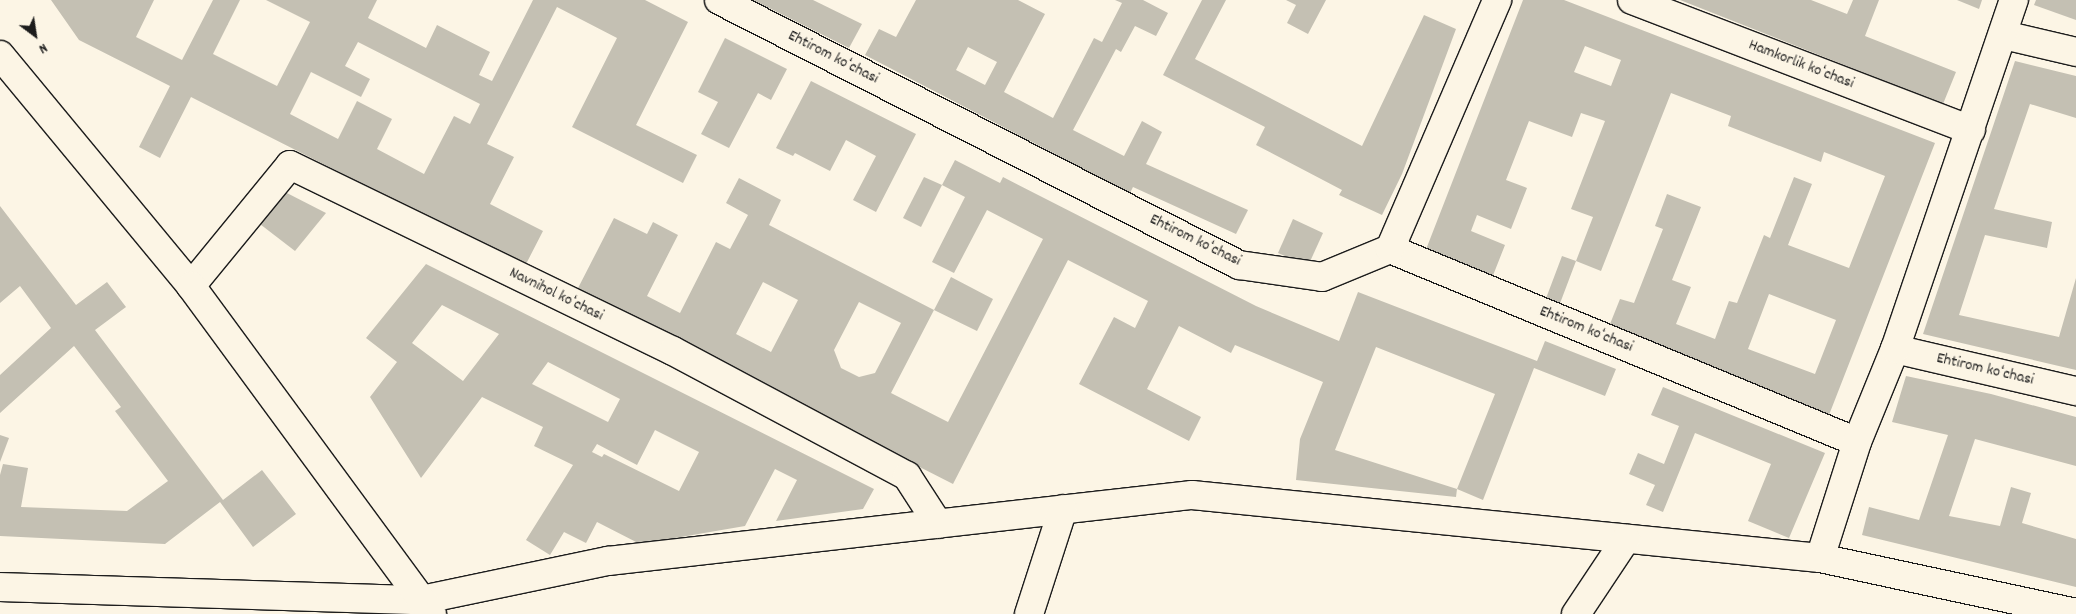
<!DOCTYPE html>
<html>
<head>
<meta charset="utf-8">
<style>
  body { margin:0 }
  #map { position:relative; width:2076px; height:614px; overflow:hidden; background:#fcf5e5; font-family:Dekko,sans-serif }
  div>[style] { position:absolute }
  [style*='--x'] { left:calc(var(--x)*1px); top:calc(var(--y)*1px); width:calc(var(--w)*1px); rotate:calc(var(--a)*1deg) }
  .building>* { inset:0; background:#c4c0b3 }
  .roads { filter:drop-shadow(1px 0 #1c1c1c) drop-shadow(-1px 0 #1c1c1c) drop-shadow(0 1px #1c1c1c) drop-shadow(0 -1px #1c1c1c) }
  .minor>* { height:28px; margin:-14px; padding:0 14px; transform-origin:14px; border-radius:14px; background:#fcf5e5 }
  .secondary>* { height:28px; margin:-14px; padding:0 14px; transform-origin:14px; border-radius:14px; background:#fcf5e5 }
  span { translate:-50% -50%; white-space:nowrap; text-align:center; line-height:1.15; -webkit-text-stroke:4px #fcf5e5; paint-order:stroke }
  .street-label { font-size:16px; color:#1c1c1c }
  .north { position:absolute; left:10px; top:10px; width:50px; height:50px; -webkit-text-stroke:4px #fcf5e5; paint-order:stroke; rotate:149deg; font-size:14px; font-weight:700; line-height:20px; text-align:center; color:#1c1c1c }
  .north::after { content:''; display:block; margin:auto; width:18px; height:22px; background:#1c1c1c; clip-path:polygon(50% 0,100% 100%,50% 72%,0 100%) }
</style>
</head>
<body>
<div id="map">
  <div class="building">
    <i style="clip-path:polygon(evenodd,51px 0,154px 0,136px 37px,182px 60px,213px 0,240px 0,213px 54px,277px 86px,310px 22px,266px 0,377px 0,368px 18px,426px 48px,437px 25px,490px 52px,479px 75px,492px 81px,533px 0,645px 0,688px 22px,636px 125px,697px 155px,683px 183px,572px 127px,617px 38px,557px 7px,487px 144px,514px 157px,490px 204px,543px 231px,525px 266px,191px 97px,160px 158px,139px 147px,170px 86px,79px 40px,51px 0,358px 42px,480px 104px,470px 124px,454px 116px,424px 174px,377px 149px,392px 119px,357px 101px,338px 139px,290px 114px,311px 72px,361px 97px,370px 79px,345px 66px,358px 42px)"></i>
    <i style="clip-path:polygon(753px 0,813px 0,862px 24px,849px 48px)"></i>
    <i style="clip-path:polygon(evenodd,916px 0,1018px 0,1045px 14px,1004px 92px,1053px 118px,1094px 38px,1102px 42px,1122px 3px,1115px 0,1143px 0,1168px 13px,1156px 36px,1135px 26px,1121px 52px,1116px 49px,1073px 130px,1124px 156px,1142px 121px,1162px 132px,1146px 164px,1248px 210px,1236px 234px,1133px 187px,1130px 193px,865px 55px,879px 29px,896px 37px,916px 0,968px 47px,997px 62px,985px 85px,956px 70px,968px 47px)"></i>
    <i style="clip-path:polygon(1202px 0,1226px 0,1195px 59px,1362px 146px,1424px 15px,1456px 29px,1402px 174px,1382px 215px,1339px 195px,1342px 190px,1256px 145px,1265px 127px,1163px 75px)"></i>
    <i style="clip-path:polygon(1286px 0,1326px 0,1308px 34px,1287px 23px,1296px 5px)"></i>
    <i style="clip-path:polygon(evenodd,1523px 0,1564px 0,1935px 143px,1829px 415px,1608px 329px,1620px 299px,1634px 303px,1663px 229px,1655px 226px,1667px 194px,1701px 207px,1672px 280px,1691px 287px,1676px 324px,1715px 339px,1729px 301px,1737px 303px,1764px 235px,1770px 238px,1794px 177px,1812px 184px,1788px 245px,1849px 268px,1885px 176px,1824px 152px,1821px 162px,1728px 126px,1731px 116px,1671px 93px,1601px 271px,1576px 261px,1559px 306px,1545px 301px,1562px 256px,1576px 261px,1593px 217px,1571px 209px,1605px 121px,1581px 113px,1572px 137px,1529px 121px,1506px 180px,1527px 188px,1511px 229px,1477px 215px,1471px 231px,1505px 245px,1492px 278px,1425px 252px,1523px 0,1585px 46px,1621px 60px,1611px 86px,1574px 72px,1585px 46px,1523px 0,1769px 294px,1836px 320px,1815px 374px,1748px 349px,1769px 294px)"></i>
    <i style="clip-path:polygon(1680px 0,1811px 0,1847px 14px,1853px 0,1879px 0,1865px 36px,1956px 72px,1943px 104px)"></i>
    <i style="clip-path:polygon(1957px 0,1982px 0,1979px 9px)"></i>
    <i style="clip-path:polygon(2036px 0,2076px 0,2076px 20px,2034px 5px)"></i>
    <i style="clip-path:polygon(725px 38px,787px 69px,771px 100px,758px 93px,729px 148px,701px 134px,718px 102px,698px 92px)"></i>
    <i style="clip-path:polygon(2015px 61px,2076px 76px,2076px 118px,2030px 104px,1994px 209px,2052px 222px,2047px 248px,1985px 235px,1959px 315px,2059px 337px,2076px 278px,2076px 370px,1923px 334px)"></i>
    <i style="clip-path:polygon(811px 81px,916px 134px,876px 212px,853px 200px,876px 156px,846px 140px,830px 171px,795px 153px,793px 156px,776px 148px)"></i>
    <i style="clip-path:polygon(evenodd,955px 160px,1000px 183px,1003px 177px,1256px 306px,1339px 341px,1358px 292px,1537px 361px,1545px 341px,1616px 369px,1605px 396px,1534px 368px,1483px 500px,1457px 489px,1456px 497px,1296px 480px,1300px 439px,1323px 382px,1235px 345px,1231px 353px,1179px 326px,1147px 389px,1201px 417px,1189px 441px,1079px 384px,1114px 317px,1135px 328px,1148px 301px,1068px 260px,953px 484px,576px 292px,614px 218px,647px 234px,653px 222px,678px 235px,647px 296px,680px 313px,716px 242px,730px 249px,748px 215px,726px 203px,739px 178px,781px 200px,769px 225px,934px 310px,951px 277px,993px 299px,977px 331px,934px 310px,891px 393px,948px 422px,1043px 239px,987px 210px,954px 273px,932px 262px,965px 197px,942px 185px,955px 160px,763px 282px,798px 300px,771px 352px,736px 334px,763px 282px,955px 160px,859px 302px,901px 323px,875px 373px,859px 377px,841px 368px,834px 350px,859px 302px,955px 160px,1376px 347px,1495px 394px,1457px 489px,1335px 450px,1376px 347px)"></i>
    <i style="clip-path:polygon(924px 177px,942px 185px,921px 227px,903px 218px)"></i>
    <i style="clip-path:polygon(281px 190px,326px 213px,295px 251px,256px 221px)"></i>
    <i style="clip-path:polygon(0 206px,76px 305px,107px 282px,126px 307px,95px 330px,223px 500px,262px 470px,296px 514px,253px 547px,220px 502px,165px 544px,0 536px,0 475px,3px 464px,28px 468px,21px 507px,127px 511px,168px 481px,115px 411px,121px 407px,74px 346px,0 413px,0 375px,51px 328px,20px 286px,0 303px)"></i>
    <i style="clip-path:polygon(1293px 219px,1323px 233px,1308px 266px,1278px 253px)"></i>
    <i style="clip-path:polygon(evenodd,426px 264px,874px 489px,863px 509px,776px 521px,797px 480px,775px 469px,745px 526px,640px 544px,597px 522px,586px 543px,564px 532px,550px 555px,526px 540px,573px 465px,534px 446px,543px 427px,482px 397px,421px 478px,370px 397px,397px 362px,366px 338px,426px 264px,442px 305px,499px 334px,463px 381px,412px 343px,442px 305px,426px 264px,548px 362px,620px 399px,608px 422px,532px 384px,548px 362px,426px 264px,655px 430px,699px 452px,679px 491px,604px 454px,602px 457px,592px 452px,597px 444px,637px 465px,655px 430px)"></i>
    <i style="clip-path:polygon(1906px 376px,1991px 394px,2076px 417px,2076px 466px,1975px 439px,1949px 516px,2000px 526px,2011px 487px,2031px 493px,2022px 523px,2076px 539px,2076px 587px,1862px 535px,1869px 507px,1919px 520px,1948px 435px,1892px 422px)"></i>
    <i style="clip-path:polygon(1663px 387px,1825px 453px,1789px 538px,1748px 521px,1771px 464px,1695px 433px,1663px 512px,1646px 505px,1655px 485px,1629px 474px,1638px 453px,1664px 464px,1679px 426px,1651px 415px)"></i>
    <i style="clip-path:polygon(0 435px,9px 438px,0 462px)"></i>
  </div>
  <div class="roads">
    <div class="minor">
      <i style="--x:719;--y:0;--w:584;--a:27"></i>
      <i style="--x:1239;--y:265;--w:84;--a:8.2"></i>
      <i style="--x:1322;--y:277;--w:74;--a:-22.4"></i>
      <i style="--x:1390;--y:249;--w:505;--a:22.45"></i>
      <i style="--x:1632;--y:0;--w:363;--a:21"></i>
      <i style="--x:2004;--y:35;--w:74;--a:13.3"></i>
      <i style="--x:1390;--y:249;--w:271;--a:-66.7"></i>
      <i style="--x:191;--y:286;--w:156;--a:-50.7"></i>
      <i style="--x:290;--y:165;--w:426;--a:25.9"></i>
      <i style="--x:673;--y:351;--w:265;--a:28.1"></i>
      <i style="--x:907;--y:476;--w:57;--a:57.1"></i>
      <i style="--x:1895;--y:349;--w:186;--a:13.1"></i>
      <i style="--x:1820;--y:558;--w:122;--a:-72.3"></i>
      <i style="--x:1857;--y:442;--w:100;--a:-67.8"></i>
      <i style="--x:1895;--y:349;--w:369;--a:-71.2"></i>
      <i style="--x:0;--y:587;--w:421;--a:1.8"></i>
      <i style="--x:421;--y:600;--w:191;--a:-11.8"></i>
      <i style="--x:608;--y:561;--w:588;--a:-6.45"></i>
      <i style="--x:1192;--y:495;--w:631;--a:5.73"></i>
      <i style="--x:1820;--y:558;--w:262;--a:12.1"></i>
      <i style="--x:1029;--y:614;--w:110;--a:-72.1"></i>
      <i style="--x:1576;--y:614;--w:90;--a:-56.3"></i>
    </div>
    <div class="secondary">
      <i style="--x:0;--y:55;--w:300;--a:50.4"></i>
      <i style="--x:191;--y:286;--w:407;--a:53.7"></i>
    </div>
  </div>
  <div class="street-label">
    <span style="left:833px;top:58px;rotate:27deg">Ehtirom koʻchasi</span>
    <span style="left:1801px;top:65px;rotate:21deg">Hamkorlik koʻchasi</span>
    <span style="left:1195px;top:241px;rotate:26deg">Ehtirom koʻchasi</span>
    <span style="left:556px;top:295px;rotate:26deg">Navnihol koʻchasi</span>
    <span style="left:1586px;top:330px;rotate:22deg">Ehtirom koʻchasi</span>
    <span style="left:1985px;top:370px;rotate:13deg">Ehtirom koʻchasi</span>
  </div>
  <div class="north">N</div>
</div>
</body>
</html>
